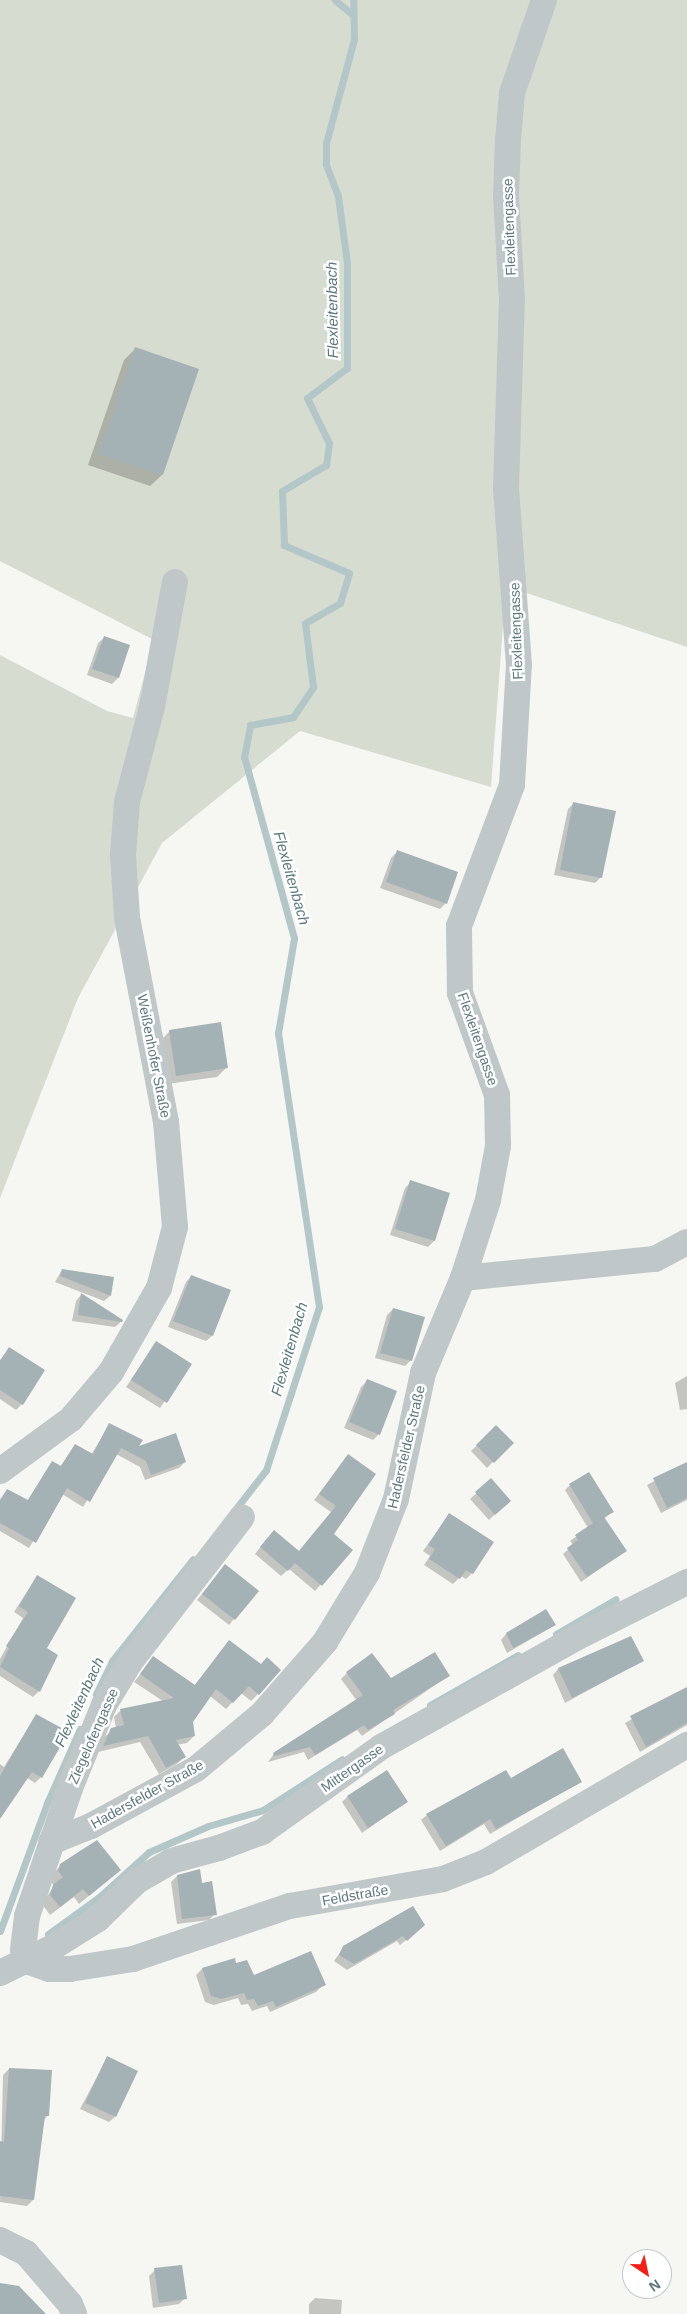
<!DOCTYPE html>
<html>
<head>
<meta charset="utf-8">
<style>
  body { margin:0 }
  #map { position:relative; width:687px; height:2314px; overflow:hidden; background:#f6f6f2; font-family:Arial,sans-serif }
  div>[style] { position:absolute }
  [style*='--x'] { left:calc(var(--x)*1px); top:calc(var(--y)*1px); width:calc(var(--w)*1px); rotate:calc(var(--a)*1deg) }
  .green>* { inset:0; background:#d7dcd1 }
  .shadow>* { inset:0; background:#0003 }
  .stream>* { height:7px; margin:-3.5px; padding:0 3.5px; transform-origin:3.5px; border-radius:3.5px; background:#b4c7c8 }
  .building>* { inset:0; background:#a5b2b5 }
  .minor>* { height:26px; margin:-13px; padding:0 13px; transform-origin:13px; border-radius:13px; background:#c0c7c9 }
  span { translate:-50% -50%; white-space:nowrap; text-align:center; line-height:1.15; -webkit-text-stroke:5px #fff; paint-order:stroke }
  .street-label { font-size:14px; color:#5f7880 }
  .water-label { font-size:15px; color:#5a787c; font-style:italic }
  .north { position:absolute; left:622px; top:2249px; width:50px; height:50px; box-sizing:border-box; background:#fff; border:1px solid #bfc9cc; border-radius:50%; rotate:146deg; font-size:14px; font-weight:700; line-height:20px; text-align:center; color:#5f7880 }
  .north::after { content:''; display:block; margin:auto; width:18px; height:22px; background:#f02119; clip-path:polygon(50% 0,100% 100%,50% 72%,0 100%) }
</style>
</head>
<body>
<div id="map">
  <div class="green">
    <i style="clip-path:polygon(0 0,687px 0,687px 647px,506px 586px,491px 787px,300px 731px,162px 843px,78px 998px,0 1198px,0 655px,107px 711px,133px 718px,154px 640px,0 561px)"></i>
  </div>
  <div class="shadow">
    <i style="clip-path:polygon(135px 349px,162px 475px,150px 486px,88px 465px,124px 360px)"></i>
    <i style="clip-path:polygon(104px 638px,118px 678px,112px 684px,87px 675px,98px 643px)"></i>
    <i style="clip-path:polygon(574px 803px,601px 877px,595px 883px,554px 875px,568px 809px)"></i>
    <i style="clip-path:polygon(397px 852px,446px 903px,440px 909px,380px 888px,391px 858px)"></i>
    <i style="clip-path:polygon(170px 1031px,226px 1068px,217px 1077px,167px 1084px,161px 1040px)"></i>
    <i style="clip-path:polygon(411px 1182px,449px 1194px,434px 1241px,428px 1247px,390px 1235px,405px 1188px)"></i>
    <i style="clip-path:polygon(62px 1270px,112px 1278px,110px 1296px,104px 1301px,55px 1282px)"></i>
    <i style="clip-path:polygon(192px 1276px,212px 1336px,206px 1341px,168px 1327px,186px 1282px)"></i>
    <i style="clip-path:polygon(81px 1295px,122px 1321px,115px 1327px,72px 1321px,76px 1301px)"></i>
    <i style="clip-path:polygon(393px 1309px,411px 1360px,405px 1366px,375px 1358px,387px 1315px)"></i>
    <i style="clip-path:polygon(156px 1343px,190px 1364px,160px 1408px,126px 1387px)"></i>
    <i style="clip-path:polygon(10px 1348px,22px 1404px,16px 1410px,0 1399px,0 1360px)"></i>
    <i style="clip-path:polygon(687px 1376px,687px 1409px,680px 1410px,675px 1383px)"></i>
    <i style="clip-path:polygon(367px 1381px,379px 1434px,373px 1440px,344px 1428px,361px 1387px)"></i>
    <i style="clip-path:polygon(110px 1424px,136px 1449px,185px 1462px,179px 1468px,145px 1480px,140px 1467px,116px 1454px,83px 1507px,62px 1494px,29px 1548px,0 1531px,0 1499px,7px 1490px,27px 1501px,52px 1463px,60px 1467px,75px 1445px,91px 1455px)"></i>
    <i style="clip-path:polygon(496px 1427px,512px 1443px,487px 1468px,471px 1451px)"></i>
    <i style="clip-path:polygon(348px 1456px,333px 1534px,351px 1550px,315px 1591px,289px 1569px,281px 1576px,255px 1554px,268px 1537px,298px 1552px,331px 1512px,314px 1500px)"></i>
    <i style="clip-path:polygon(687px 1463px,687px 1500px,661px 1513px,647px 1485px)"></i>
    <i style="clip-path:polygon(491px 1480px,504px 1506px,489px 1520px,470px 1499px)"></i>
    <i style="clip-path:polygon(570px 1485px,612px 1512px,604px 1519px,625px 1551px,581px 1582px,563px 1554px,573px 1545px,570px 1541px,588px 1528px,565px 1490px)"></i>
    <i style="clip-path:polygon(449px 1515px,472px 1573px,466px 1579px,461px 1576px,453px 1584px,424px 1565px,430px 1556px,423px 1551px)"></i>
    <i style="clip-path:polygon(225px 1566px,234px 1619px,229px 1625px,197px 1600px)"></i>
    <i style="clip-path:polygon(37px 1576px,39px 1691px,33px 1697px,0 1676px,0 1659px,23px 1618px,14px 1612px)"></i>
    <i style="clip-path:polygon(555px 1625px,507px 1653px,501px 1640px,506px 1634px)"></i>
    <i style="clip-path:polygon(631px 1638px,642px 1661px,565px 1703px,553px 1675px,558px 1669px)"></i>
    <i style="clip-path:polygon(223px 1649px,258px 1694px,251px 1701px,241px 1693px,226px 1709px,210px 1696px,192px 1722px,194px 1736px,187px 1743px,177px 1745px,184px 1757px,177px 1764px,159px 1774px,140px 1742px,98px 1752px,104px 1737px,116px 1728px,114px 1717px,121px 1710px,163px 1701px,134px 1682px,153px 1658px,194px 1686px)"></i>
    <i style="clip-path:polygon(347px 1673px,391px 1680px,448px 1676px,362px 1736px,357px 1730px,308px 1760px,304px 1752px,268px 1762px,274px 1754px,357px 1701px,341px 1679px)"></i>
    <i style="clip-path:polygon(687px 1688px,687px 1725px,640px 1752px,625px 1723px)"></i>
    <i style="clip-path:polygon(36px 1715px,41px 1777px,35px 1783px,27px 1778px,0 1810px,0 1764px,4px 1767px)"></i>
    <i style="clip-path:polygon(510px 1779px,580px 1782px,490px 1834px,484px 1824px,440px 1851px,421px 1820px,427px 1815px)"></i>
    <i style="clip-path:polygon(348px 1796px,406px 1802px,362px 1833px,342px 1802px)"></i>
    <i style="clip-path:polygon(61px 1865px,120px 1870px,79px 1904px,74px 1897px,50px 1915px,42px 1904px,54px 1886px,50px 1880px,52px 1875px)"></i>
    <i style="clip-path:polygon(177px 1876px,201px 1884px,215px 1914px,209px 1920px,177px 1924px,171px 1882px)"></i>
    <i style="clip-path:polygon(417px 1931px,400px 1945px,397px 1941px,347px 1970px,334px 1961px,344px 1947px)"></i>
    <i style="clip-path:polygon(235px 1965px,254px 1977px,322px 1986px,316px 1992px,270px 2012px,267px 2006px,252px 2011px,248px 2004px,241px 2005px,238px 1998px,214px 2005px,205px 2002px,196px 1975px,202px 1969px)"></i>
    <i style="clip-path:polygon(107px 2058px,115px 2117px,109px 2122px,80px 2109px)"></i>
    <i style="clip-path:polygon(9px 2069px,48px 2115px,44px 2120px,33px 2200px,27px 2206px,0 2202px,3px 2075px)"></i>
    <i style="clip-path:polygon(155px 2270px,185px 2298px,179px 2304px,153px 2308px,149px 2276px)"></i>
    <i style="clip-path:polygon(315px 2298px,342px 2300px,341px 2314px,309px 2314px,309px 2304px)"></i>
  </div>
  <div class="stream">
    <i style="--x:335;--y:0;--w:23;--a:40"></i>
    <i style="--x:234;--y:1511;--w:52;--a:-52"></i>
    <i style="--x:266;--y:1470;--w:171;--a:-72"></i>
    <i style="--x:319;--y:1307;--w:277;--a:-98.5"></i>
    <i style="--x:278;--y:1033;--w:96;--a:-80.4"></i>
    <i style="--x:294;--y:938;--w:188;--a:-105.4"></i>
    <i style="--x:244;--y:757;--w:33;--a:-79"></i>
    <i style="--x:250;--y:725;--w:44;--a:-10.5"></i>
    <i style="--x:293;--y:717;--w:36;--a:-56"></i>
    <i style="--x:313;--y:687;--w:64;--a:-97.1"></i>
    <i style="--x:305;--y:623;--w:40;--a:-29.7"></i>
    <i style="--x:340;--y:603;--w:31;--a:-73"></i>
    <i style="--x:349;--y:573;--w:71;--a:-156.7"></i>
    <i style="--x:284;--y:545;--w:54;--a:-92.1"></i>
    <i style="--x:282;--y:491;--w:51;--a:-30.6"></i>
    <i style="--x:326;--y:465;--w:22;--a:-82"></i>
    <i style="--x:329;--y:443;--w:50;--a:-116.1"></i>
    <i style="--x:307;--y:398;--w:50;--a:-36.9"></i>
    <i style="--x:347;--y:368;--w:105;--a:-90"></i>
    <i style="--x:347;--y:263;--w:68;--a:-97.7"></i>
    <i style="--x:338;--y:196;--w:34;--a:-111"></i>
    <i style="--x:326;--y:164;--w:21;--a:-90"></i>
    <i style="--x:326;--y:143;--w:108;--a:-74.9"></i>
    <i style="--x:354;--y:39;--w:39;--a:-91"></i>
    <i style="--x:556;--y:1634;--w:69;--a:-30.3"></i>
    <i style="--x:96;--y:1694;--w:37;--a:-64"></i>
    <i style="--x:112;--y:1661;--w:130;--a:-51.5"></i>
    <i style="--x:430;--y:1705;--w:101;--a:-29.6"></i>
    <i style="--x:0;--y:1931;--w:136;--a:-69.8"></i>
    <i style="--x:47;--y:1803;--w:81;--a:-66"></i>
    <i style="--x:48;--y:1934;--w:63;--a:-36"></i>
    <i style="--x:99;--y:1897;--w:67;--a:-42"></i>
    <i style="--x:149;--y:1852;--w:64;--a:-23.8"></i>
    <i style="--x:208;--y:1826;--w:57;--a:-16.2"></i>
    <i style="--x:263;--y:1810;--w:94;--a:-32.8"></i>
  </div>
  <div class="building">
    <i style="clip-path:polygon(135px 347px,199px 369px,163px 475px,99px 454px)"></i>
    <i style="clip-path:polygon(104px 636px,130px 645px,119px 678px,92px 669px)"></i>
    <i style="clip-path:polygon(573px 802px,616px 811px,602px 878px,560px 870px)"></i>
    <i style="clip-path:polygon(397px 850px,458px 872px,447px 904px,386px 882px)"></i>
    <i style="clip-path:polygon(221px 1022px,228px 1068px,176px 1076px,169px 1030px)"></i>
    <i style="clip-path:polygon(410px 1180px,450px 1193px,435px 1241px,395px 1229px)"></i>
    <i style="clip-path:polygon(62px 1269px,114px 1277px,111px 1296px,60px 1276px)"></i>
    <i style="clip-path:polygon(191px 1275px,231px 1290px,213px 1336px,173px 1321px)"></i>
    <i style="clip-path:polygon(81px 1293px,123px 1320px,122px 1322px,78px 1315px)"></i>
    <i style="clip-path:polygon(393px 1308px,425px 1317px,412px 1361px,380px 1353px)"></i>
    <i style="clip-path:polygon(156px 1341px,192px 1364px,167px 1403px,131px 1380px)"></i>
    <i style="clip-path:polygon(9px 1347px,45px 1370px,23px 1405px,0 1390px,0 1361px)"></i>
    <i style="clip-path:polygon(367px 1379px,397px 1391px,380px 1435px,349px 1422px)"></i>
    <i style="clip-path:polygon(109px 1423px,143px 1440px,139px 1446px,176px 1433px,186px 1462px,151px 1475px,146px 1461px,121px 1448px,90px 1502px,67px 1488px,36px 1543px,0 1523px,0 1501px,7px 1489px,28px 1500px,52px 1461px,61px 1466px,75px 1444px,93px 1454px)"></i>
    <i style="clip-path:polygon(496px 1425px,514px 1443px,494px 1463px,476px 1445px)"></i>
    <i style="clip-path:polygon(348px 1454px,376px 1474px,334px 1534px,353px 1550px,322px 1586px,295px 1563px,288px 1571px,260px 1547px,274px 1530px,299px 1551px,336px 1506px,319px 1494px)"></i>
    <i style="clip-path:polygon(687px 1462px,687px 1498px,667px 1508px,653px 1478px)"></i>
    <i style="clip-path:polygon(589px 1472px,614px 1512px,604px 1517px,627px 1551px,587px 1577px,567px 1548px,578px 1540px,575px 1535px,593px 1523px,569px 1484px)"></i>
    <i style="clip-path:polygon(491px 1478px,511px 1501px,495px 1515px,475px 1492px)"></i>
    <i style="clip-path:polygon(449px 1513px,494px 1542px,473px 1574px,466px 1570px,460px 1579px,429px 1559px,435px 1549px,428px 1545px)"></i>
    <i style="clip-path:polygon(225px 1564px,259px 1591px,235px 1620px,202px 1594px)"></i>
    <i style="clip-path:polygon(37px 1575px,76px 1598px,47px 1648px,58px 1655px,40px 1692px,0 1667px,9px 1648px,6px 1646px,28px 1612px,19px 1606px)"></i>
    <i style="clip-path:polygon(546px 1609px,556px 1625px,513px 1648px,506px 1633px)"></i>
    <i style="clip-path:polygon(631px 1636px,644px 1661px,572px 1698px,558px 1668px)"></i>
    <i style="clip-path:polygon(229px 1640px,261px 1664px,267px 1657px,281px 1670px,259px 1695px,249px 1686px,233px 1703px,216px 1689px,193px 1722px,195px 1736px,176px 1740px,186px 1757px,166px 1768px,148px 1736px,103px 1746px,111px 1728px,124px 1725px,120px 1709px,174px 1698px,140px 1674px,153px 1656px,195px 1685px)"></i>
    <i style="clip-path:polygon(435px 1652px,450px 1676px,393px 1710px,395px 1714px,368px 1730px,364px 1725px,315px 1755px,310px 1747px,274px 1756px,273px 1753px,363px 1695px,346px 1672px,372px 1653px,391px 1678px)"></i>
    <i style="clip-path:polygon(687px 1687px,687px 1723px,646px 1747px,630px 1716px)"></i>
    <i style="clip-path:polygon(36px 1714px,69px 1732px,42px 1778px,32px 1772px,0 1819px,0 1776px)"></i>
    <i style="clip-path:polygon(563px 1748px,582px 1782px,496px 1829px,490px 1819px,446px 1846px,426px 1814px,506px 1770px,511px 1778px)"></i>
    <i style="clip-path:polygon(387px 1770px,408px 1802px,368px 1828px,347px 1796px)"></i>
    <i style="clip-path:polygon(97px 1840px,121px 1870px,89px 1896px,83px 1889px,60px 1907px,50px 1895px,53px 1885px,63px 1877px,58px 1871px,60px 1864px)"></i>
    <i style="clip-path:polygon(200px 1869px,202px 1883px,212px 1881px,217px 1915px,182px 1919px,177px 1875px)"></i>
    <i style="clip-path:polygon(413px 1906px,425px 1925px,407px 1941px,403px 1936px,354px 1964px,339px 1955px,343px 1946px)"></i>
    <i style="clip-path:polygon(311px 1951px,326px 1985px,276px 2007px,273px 2001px,258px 2006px,254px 1999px,247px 2000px,244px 1993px,221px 1999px,211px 1996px,202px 1968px,235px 1958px,236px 1963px,247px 1960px,254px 1975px)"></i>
    <i style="clip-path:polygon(107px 2056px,138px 2071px,116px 2117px,85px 2103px)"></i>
    <i style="clip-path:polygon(9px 2068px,52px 2070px,49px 2116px,45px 2116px,34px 2200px,0 2196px,0 2141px,4px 2142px)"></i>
    <i style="clip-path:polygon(182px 2265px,187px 2299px,159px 2303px,154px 2268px)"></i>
    <i style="clip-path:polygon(0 2283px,19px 2286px,46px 2314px,0 2314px)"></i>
  </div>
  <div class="minor">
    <i style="--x:463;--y:1278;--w:82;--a:-72.2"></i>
    <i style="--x:488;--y:1200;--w:55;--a:-79.5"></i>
    <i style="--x:498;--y:1146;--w:51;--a:-91.1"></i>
    <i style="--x:497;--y:1095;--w:109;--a:-109.9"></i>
    <i style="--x:460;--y:993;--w:67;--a:-90.9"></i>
    <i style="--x:459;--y:926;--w:151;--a:-69.4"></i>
    <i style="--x:512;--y:785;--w:120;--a:-86.7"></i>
    <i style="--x:519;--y:665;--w:177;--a:-94.2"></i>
    <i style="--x:506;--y:488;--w:188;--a:-88.2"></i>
    <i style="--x:512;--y:300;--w:104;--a:-93.3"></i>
    <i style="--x:506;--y:196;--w:56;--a:-88"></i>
    <i style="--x:508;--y:140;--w:47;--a:-85.1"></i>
    <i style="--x:512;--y:93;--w:98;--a:-71"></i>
    <i style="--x:0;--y:1471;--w:88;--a:-36.2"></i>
    <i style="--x:71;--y:1419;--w:62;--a:-49.6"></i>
    <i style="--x:111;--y:1372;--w:97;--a:-60.3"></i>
    <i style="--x:159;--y:1288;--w:63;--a:-75.3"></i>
    <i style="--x:175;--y:1227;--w:105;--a:-94.9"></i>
    <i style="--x:166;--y:1122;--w:209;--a:-100.8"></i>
    <i style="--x:127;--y:917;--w:62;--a:-93.7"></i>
    <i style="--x:123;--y:855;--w:53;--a:-85.7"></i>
    <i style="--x:127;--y:802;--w:98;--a:-75.3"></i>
    <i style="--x:152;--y:707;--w:127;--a:-79.6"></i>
    <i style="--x:51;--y:1842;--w:43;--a:-21.8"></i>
    <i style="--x:91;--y:1826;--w:119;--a:-28.5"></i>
    <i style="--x:196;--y:1769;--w:86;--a:-39.8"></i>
    <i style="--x:262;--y:1714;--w:96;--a:-48.8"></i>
    <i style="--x:325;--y:1642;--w:81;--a:-58.7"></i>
    <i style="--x:367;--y:1573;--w:79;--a:-68.6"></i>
    <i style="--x:396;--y:1499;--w:129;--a:-77.9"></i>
    <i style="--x:423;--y:1373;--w:103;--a:-67.2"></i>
    <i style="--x:463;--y:1278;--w:193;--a:-5.7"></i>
    <i style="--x:655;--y:1259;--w:36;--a:-28"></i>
    <i style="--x:26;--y:1961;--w:24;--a:19"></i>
    <i style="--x:49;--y:1969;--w:21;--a:0"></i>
    <i style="--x:70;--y:1969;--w:64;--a:-9"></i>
    <i style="--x:133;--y:1959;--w:166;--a:-18.7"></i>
    <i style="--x:290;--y:1906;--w:155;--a:-10"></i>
    <i style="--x:443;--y:1879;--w:46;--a:-21.6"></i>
    <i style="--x:486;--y:1862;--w:233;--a:-30.2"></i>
    <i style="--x:26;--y:1961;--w:12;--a:-104"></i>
    <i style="--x:23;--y:1949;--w:33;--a:-83"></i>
    <i style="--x:27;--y:1916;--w:135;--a:-71.4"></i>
    <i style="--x:70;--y:1788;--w:90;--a:-67.7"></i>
    <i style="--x:104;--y:1705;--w:50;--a:-58.8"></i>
    <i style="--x:130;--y:1662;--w:183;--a:-52.3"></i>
    <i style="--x:0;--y:1973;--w:61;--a:-26.1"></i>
    <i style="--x:55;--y:1946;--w:51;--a:-32.1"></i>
    <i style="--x:98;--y:1919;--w:54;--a:-44.3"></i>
    <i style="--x:137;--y:1881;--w:39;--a:-30"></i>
    <i style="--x:171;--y:1861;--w:50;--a:-15.2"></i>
    <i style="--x:219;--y:1848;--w:46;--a:-20.4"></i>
    <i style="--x:262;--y:1832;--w:146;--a:-35.5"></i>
    <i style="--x:381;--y:1747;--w:221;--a:-29.2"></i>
    <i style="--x:574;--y:1639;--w:127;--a:-26.8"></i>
    <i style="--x:0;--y:2240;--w:29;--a:27"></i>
    <i style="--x:26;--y:2253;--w:67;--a:49.2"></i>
    <i style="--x:70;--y:2304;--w:11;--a:68"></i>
  </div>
  <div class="street-label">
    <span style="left:509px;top:227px;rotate:-92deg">Flexleitengasse</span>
    <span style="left:516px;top:631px;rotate:-92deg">Flexleitengasse</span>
    <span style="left:478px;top:1039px;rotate:71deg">Flexleitengasse</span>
    <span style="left:154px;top:1056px;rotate:79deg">Weißenhofer Straße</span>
    <span style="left:406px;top:1447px;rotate:-77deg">Hadersfelder Straße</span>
    <span style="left:93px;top:1736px;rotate:-66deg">Ziegelofengasse</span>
    <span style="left:352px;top:1768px;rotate:-35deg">Mittergasse</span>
    <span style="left:147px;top:1794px;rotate:-29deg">Hadersfelder Straße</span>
    <span style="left:355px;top:1895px;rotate:-10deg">Feldstraße</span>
  </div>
  <div class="water-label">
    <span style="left:332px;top:310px;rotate:-91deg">Flexleitenbach</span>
    <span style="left:292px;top:878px;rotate:74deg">Flexleitenbach</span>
    <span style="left:289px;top:1349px;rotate:-74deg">Flexleitenbach</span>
    <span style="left:79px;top:1702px;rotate:-65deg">Flexleitenbach</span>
  </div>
  <div class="north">N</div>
</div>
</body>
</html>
